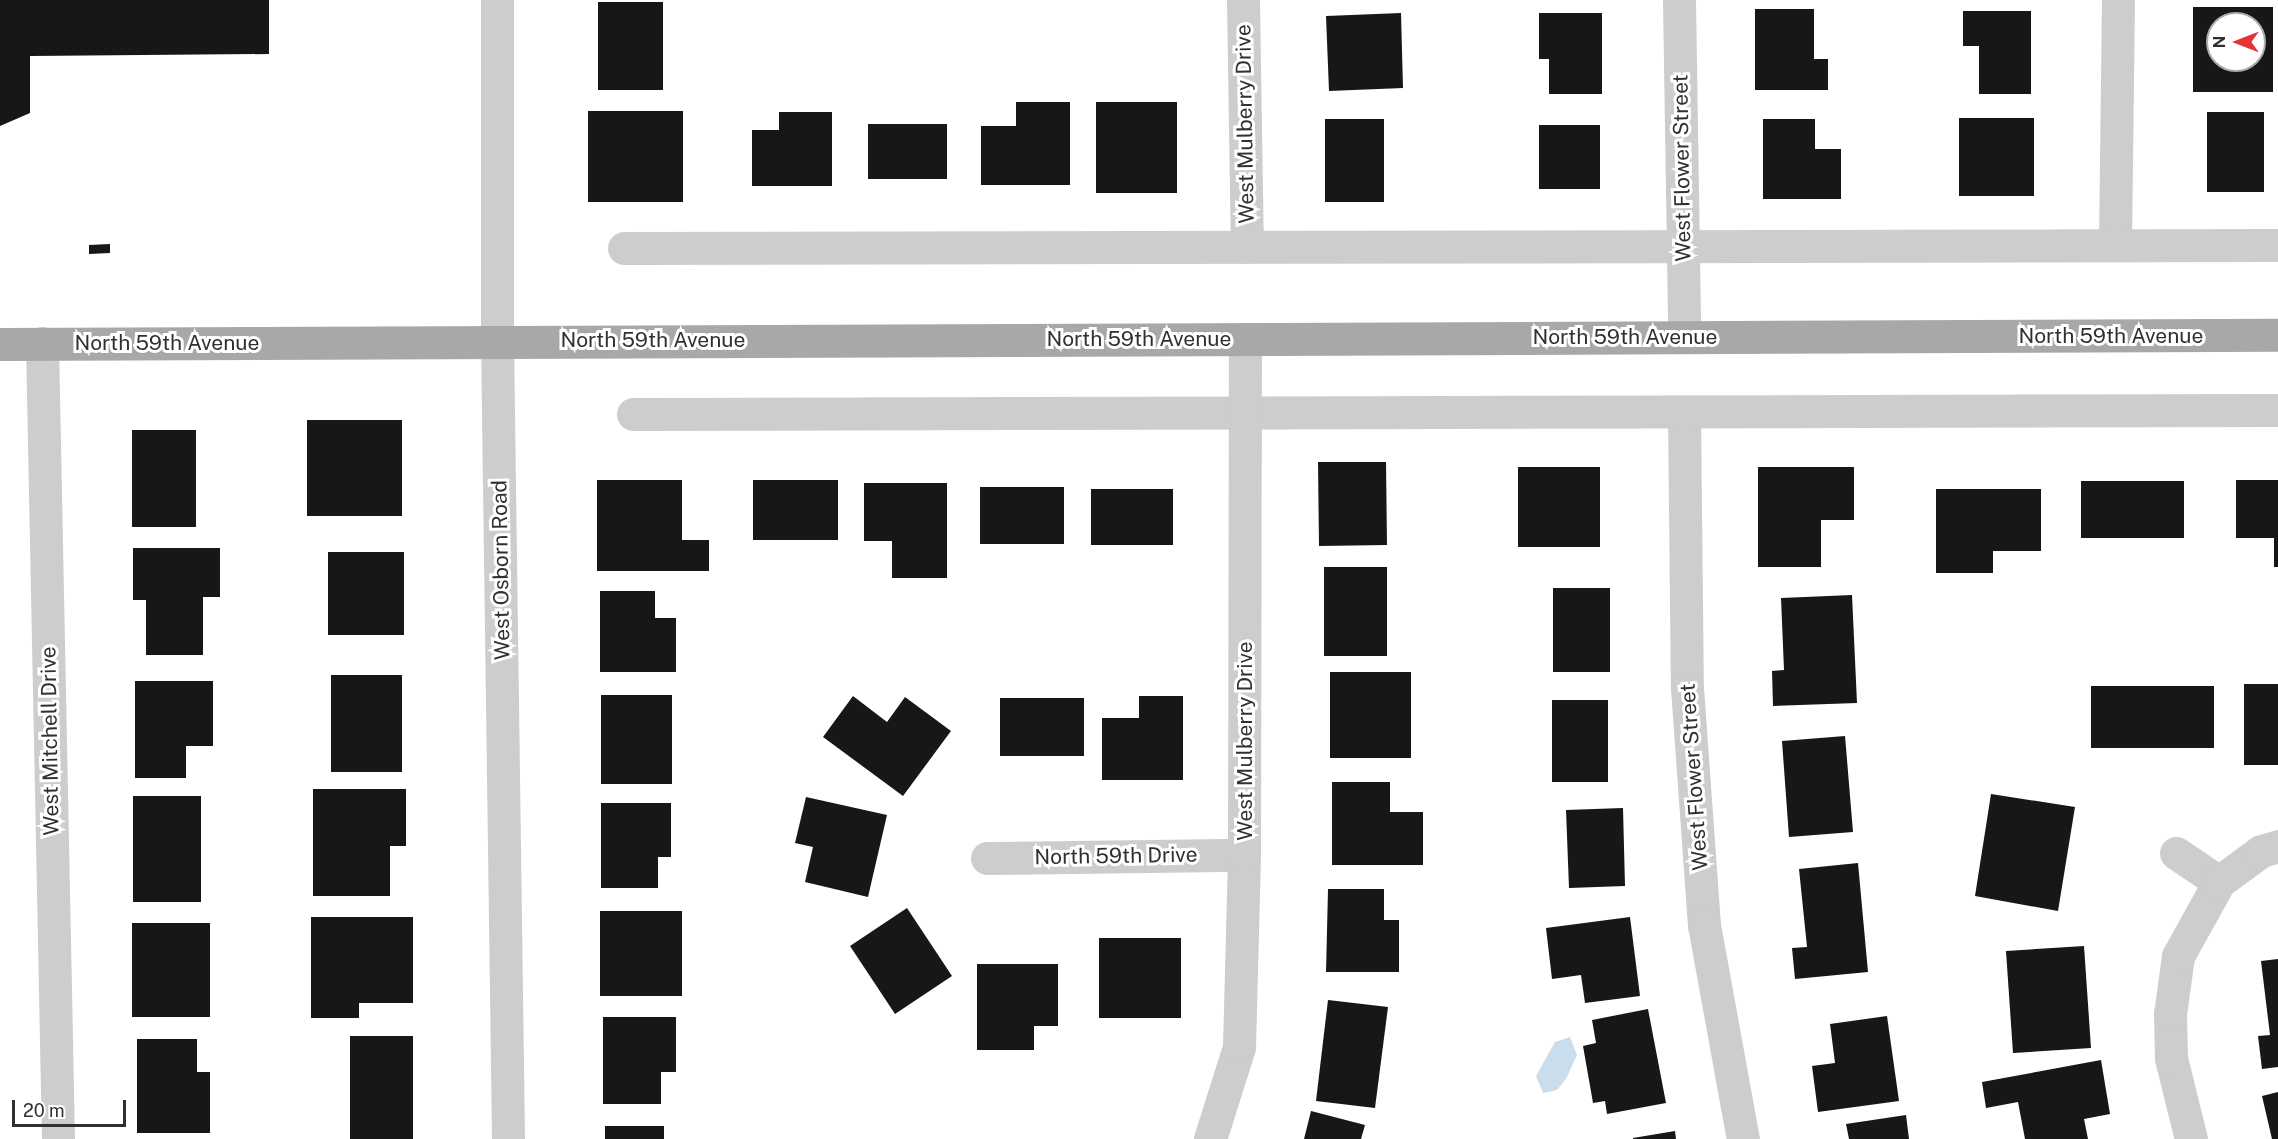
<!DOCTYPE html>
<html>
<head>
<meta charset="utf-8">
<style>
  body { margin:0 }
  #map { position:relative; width:2278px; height:1139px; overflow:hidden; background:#fff; font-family:"Public Sans",sans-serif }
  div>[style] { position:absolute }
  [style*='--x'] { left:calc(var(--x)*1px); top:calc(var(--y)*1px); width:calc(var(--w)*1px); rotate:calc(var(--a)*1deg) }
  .water>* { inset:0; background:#caddec }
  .building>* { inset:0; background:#171717 }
  .minor>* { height:33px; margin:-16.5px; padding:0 16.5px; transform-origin:16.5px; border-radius:16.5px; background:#cdcdcd }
  .major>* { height:33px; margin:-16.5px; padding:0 16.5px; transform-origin:16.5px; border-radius:16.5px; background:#a8a8a8 }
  span { translate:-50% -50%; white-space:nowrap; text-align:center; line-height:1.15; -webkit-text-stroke:6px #fff; paint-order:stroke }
  .street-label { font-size:21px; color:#303030 }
  .north { position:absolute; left:2206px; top:12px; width:60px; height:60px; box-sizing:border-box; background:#fff; border:2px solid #acacac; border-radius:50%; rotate:270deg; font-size:16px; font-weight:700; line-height:24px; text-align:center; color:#303030 }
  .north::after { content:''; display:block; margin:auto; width:21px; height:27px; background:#e63335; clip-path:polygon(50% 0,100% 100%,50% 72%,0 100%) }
  .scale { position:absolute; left:12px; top:1100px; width:114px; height:27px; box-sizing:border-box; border:3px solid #303030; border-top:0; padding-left:8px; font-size:18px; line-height:21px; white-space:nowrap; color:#303030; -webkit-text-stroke:4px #fff; paint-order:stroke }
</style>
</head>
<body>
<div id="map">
  <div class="water">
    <i style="clip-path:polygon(1570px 1037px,1577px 1055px,1566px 1079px,1557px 1090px,1543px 1093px,1536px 1076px,1555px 1042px)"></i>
  </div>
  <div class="building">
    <i style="clip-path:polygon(0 0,269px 0,269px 54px,30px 56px,30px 113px,0 126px)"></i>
    <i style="clip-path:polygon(598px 2px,663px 2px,663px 90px,598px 90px)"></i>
    <i style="clip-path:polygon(evenodd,2193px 7px,2273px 7px,2273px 92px,2193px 92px,2193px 7px,2218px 24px,2254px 24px,2254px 60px,2218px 60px,2218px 24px)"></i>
    <i style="clip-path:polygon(1755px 9px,1814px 9px,1814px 59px,1828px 59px,1828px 90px,1755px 90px)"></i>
    <i style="clip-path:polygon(1963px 11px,2031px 11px,2031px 94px,1979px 94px,1979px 46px,1963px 46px)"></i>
    <i style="clip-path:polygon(1401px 13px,1403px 88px,1329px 91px,1326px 16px)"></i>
    <i style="clip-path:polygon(1539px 13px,1602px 13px,1602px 94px,1549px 94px,1549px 59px,1539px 59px)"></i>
    <i style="clip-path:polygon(1016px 102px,1070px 102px,1070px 185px,981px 185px,981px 126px,1016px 126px)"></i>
    <i style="clip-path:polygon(1096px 102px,1177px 102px,1177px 193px,1096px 193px)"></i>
    <i style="clip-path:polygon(588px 111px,683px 111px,683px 202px,588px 202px)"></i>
    <i style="clip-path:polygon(779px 112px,832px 112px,832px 186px,752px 186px,752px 130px,779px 130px)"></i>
    <i style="clip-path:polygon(2207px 112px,2264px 112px,2264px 192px,2207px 192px)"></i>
    <i style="clip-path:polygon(1959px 118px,2034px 118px,2034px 196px,1959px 196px)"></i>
    <i style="clip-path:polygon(1325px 119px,1384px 119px,1384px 202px,1325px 202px)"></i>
    <i style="clip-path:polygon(1763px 119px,1815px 119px,1815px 149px,1841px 149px,1841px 199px,1763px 199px)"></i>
    <i style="clip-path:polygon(868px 124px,947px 124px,947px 179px,868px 179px)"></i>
    <i style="clip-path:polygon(1539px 125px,1600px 125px,1600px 189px,1539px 189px)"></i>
    <i style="clip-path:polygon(110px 244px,110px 253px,89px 254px,89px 245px)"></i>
    <i style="clip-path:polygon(307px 420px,402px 420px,402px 516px,307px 516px)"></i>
    <i style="clip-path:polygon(132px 430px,196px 430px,196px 527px,132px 527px)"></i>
    <i style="clip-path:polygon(1318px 462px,1386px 462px,1387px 545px,1319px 546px)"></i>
    <i style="clip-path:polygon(1518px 467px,1600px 467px,1600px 547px,1518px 547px)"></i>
    <i style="clip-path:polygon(1758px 467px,1854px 467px,1854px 520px,1821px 520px,1821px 567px,1758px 567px)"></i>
    <i style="clip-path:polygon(597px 480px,682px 480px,682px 540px,709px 540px,709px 571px,597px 571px)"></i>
    <i style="clip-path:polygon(753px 480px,838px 480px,838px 540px,753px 540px)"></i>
    <i style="clip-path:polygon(2236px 480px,2278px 480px,2278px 567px,2274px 567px,2274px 538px,2236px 538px)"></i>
    <i style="clip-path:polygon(2081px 481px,2184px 481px,2184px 538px,2081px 538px)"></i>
    <i style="clip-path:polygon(864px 483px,947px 483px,947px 578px,892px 578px,892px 541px,864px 541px)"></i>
    <i style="clip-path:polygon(980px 487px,1064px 487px,1064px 544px,980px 544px)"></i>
    <i style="clip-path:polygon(1091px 489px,1173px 489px,1173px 545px,1091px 545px)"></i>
    <i style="clip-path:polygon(1936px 489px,2041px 489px,2041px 551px,1993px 551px,1993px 573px,1936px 573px)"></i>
    <i style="clip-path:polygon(133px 548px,220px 548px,220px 597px,203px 597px,203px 655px,146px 655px,146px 600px,133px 600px)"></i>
    <i style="clip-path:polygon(328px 552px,404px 552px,404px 635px,328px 635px)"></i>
    <i style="clip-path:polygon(1324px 567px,1387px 567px,1387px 656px,1324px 656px)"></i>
    <i style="clip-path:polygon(1553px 588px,1610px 588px,1610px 672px,1553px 672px)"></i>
    <i style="clip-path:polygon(600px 591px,655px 591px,655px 618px,676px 618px,676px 672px,600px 672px)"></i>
    <i style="clip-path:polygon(1852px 595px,1857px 703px,1773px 706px,1772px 671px,1784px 670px,1781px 598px)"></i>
    <i style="clip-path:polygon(1330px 672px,1411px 672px,1411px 758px,1330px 758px)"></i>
    <i style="clip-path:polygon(331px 675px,402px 675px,402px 772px,331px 772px)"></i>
    <i style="clip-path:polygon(135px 681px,213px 681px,213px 746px,186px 746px,186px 778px,135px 778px)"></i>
    <i style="clip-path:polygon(2244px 684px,2278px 684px,2278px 765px,2244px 765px)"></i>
    <i style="clip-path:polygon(2091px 686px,2214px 686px,2214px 748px,2091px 748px)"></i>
    <i style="clip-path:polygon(601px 695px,672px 695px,672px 784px,601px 784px)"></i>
    <i style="clip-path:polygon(853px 696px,887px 722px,905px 697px,951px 731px,903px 796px,823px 737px)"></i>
    <i style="clip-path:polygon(1139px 696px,1183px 696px,1183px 780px,1102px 780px,1102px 718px,1139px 718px)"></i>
    <i style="clip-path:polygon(1000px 698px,1084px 698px,1084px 756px,1000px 756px)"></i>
    <i style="clip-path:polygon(1552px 700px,1608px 700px,1608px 782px,1552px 782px)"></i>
    <i style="clip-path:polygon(1845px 736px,1853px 832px,1789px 837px,1782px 741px)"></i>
    <i style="clip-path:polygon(1332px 782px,1390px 782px,1390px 812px,1423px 812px,1423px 865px,1332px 865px)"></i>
    <i style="clip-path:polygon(313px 789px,406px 789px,406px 846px,390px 846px,390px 896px,313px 896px)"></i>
    <i style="clip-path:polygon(1991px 794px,2075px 807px,2058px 911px,1975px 896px)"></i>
    <i style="clip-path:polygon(133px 796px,201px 796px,201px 902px,133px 902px)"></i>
    <i style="clip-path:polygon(806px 797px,887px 815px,868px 897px,805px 882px,813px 847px,795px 843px)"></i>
    <i style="clip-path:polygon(601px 803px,671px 803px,671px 857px,658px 857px,658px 888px,601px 888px)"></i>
    <i style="clip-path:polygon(1623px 808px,1625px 886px,1569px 888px,1566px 810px)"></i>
    <i style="clip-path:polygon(1858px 863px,1868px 972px,1795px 979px,1792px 948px,1807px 947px,1799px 869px)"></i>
    <i style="clip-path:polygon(1328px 889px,1384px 889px,1384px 920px,1399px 920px,1399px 972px,1326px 972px)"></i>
    <i style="clip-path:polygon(907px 908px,952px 976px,895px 1014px,850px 946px)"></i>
    <i style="clip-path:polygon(600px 911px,682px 911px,682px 996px,600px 996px)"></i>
    <i style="clip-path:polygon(311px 917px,413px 917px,413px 1003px,359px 1003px,359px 1018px,311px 1018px)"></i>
    <i style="clip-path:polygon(1630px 917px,1640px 996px,1585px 1003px,1581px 975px,1552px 979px,1546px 928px)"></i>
    <i style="clip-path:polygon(132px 923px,210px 923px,210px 1017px,132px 1017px)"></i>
    <i style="clip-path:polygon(1099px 938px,1181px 938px,1181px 1018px,1099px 1018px)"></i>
    <i style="clip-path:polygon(2084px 946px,2091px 1048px,2013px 1053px,2006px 951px)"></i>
    <i style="clip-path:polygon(2278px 959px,2278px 1067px,2262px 1069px,2258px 1036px,2270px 1035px,2261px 961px)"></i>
    <i style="clip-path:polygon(977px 964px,1058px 964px,1058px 1026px,1034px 1026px,1034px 1050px,977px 1050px)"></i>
    <i style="clip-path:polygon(1328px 1000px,1388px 1007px,1375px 1108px,1316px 1101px)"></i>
    <i style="clip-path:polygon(1648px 1009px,1666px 1103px,1607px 1114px,1605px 1101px,1593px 1103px,1583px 1046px,1596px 1043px,1592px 1020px)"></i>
    <i style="clip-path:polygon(1887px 1016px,1899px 1101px,1818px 1112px,1812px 1066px,1835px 1063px,1830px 1024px)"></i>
    <i style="clip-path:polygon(603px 1017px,676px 1017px,676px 1072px,661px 1072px,661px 1104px,603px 1104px)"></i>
    <i style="clip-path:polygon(350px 1036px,413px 1036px,413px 1139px,350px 1139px)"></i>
    <i style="clip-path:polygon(137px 1039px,197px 1039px,197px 1072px,210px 1072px,210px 1133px,137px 1133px)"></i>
    <i style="clip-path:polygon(2101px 1060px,2110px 1114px,2084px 1119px,2088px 1139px,2025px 1139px,2018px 1102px,1986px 1108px,1982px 1082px)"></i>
    <i style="clip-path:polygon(2278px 1092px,2278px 1139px,2272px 1139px,2262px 1096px)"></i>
    <i style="clip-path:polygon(1311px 1111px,1365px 1125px,1361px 1139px,1304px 1139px)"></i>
    <i style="clip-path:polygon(1906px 1115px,1909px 1139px,1849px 1139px,1846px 1124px)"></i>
    <i style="clip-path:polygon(605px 1126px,664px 1126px,664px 1139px,605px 1139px)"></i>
    <i style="clip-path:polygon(1675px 1131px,1676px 1139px,1633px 1139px,1633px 1138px)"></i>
  </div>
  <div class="minor">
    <i style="--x:497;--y:0;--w:340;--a:90"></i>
    <i style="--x:497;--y:340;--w:799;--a:89.21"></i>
    <i style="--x:1243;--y:0;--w:247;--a:89.1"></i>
    <i style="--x:1679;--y:0;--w:337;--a:89.1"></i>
    <i style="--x:2115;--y:245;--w:245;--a:-89.3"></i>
    <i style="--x:624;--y:248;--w:1654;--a:-0.1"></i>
    <i style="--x:42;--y:343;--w:796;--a:88.85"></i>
    <i style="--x:1684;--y:412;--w:276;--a:89.4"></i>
    <i style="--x:1687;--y:688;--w:238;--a:85.9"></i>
    <i style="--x:1704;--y:925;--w:218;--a:79.7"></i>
    <i style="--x:633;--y:414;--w:1645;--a:-0.14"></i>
    <i style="--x:2176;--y:853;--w:52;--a:34"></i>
    <i style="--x:987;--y:858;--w:257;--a:-0.7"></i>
    <i style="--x:1210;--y:1139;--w:96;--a:-72.5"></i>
    <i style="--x:1239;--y:1047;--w:192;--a:-88.5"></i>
    <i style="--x:1244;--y:855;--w:516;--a:-89.89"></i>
    <i style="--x:2191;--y:1139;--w:83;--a:-103.9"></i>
    <i style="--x:2171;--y:1058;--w:44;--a:-91.3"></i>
    <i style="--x:2170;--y:1014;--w:59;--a:-82.1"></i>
    <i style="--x:2178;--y:956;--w:85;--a:-61"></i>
    <i style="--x:2219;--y:882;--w:52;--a:-36.4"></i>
    <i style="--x:2261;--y:851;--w:18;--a:-16"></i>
  </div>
  <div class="major">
    <i style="--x:0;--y:344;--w:2278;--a:-0.23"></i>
  </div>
  <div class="street-label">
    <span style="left:1245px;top:124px;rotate:-91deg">West Mulberry Drive</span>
    <span style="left:1682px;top:168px;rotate:-91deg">West Flower Street</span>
    <span style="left:2111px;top:336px">North 59th Avenue</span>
    <span style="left:1625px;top:337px">North 59th Avenue</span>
    <span style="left:1139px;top:339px">North 59th Avenue</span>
    <span style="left:653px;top:340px">North 59th Avenue</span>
    <span style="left:167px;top:343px">North 59th Avenue</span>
    <span style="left:501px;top:570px;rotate:-91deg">West Osborn Road</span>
    <span style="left:50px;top:741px;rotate:-91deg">West Mitchell Drive</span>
    <span style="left:1245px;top:741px;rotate:-90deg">West Mulberry Drive</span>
    <span style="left:1694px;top:777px;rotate:-94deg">West Flower Street</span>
    <span style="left:1116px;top:856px;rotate:-1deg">North 59th Drive</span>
  </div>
  <div class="north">N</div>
  <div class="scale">20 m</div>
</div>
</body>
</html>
